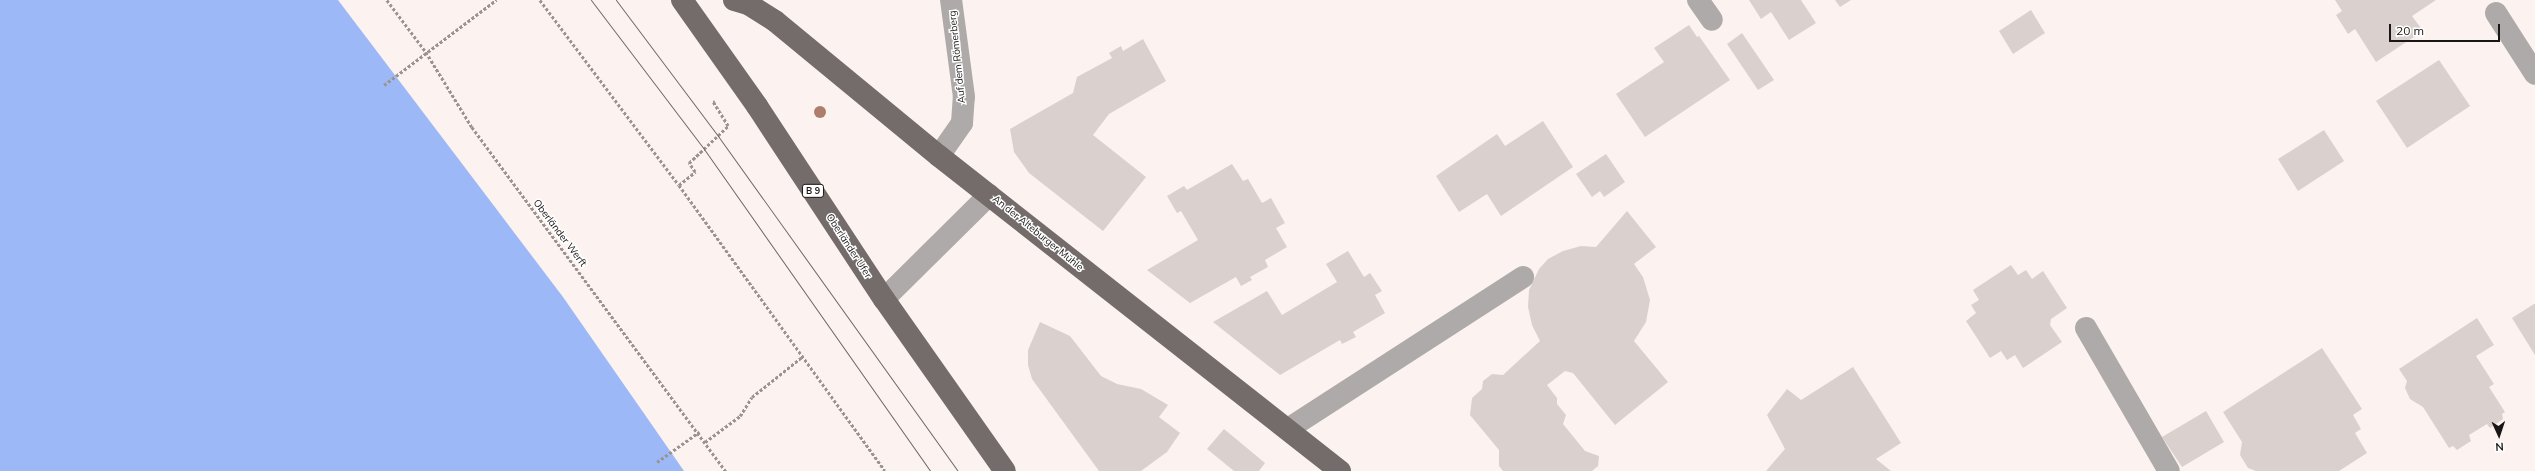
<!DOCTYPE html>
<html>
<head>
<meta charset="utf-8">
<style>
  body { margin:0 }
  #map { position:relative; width:2535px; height:471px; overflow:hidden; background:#fcf2ef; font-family:Mulish,sans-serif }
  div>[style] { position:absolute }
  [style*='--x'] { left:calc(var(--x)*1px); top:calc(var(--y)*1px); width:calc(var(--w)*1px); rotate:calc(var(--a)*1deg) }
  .water>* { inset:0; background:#9db8f6 }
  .building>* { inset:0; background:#dad1ce }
  .path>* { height:2.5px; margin-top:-1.25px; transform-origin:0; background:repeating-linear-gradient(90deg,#9a9391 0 3px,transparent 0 5px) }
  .minor>* { height:22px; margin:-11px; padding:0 11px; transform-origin:11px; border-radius:11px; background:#aeaaa9 }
  .major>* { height:22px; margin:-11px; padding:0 11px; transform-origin:11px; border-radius:11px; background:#736c6a }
  .tram>* { height:1px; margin:-0.5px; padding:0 0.5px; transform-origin:0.5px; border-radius:0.5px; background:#6e6866 }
  .trees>* { width:12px; height:12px; margin:-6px; border-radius:50%; background:#ae7e6c }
  span { translate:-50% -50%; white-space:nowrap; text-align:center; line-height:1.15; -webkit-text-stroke:3px #fff; paint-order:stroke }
  .shield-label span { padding:1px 3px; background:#fff; border:1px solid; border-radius:3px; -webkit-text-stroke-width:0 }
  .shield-label { font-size:9px; color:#191615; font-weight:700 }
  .street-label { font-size:10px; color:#191615 }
  .north { position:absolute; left:2479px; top:415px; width:40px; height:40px; -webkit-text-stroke:3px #fff; paint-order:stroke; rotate:177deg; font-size:11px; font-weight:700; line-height:16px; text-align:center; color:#191615 }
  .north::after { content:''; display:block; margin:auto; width:14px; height:18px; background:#191615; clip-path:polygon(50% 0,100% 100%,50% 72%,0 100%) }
  .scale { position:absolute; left:2389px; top:24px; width:111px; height:18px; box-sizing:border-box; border:2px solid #191615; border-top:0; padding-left:5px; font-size:12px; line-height:14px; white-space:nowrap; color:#191615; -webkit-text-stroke:3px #fff; paint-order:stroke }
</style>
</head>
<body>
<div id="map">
  <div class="water">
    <i style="clip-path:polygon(0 0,338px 0,563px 297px,684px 471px,0 471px)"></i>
  </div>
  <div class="building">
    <i style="clip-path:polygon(1749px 0,1801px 0,1816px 23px,1789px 40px,1771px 12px,1761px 19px)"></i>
    <i style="clip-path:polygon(1835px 0,1851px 0,1840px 7px)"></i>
    <i style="clip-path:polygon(2335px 0,2436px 0,2412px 16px,2423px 31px,2376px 62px,2355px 29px,2348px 34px,2336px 15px,2342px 11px)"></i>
    <i style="clip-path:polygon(2031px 10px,2045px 33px,2013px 54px,1999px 31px)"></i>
    <i style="clip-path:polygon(1689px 25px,1697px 37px,1699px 36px,1730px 80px,1645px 137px,1616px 94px,1664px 62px,1654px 48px)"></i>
    <i style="clip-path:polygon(1742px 33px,1774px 80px,1758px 90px,1727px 44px)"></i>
    <i style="clip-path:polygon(1143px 39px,1166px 81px,1109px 114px,1093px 135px,1146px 177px,1103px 231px,1029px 173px,1014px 152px,1010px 129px,1073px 93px,1077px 77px,1112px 58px,1109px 53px,1121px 46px,1123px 51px)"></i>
    <i style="clip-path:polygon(2439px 60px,2470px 106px,2407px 148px,2376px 101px)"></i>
    <i style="clip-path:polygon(1543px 121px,1573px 167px,1501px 216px,1487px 194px,1459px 212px,1436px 176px,1497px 134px,1505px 146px)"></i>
    <i style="clip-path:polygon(2324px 130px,2344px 161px,2298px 191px,2278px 159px)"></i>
    <i style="clip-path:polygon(1606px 154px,1625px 182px,1604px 197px,1600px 191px,1592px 197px,1576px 174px)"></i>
    <i style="clip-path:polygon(1232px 164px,1243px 181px,1248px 179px,1262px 203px,1271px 198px,1285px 223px,1276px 228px,1287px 247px,1265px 260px,1268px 267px,1250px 277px,1252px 280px,1241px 286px,1236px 277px,1190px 303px,1147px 270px,1198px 240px,1181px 211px,1177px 213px,1167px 196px,1184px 186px,1187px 190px)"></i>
    <i style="clip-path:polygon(1627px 211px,1656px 247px,1634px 264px,1643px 277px,1650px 300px,1646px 322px,1634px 341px,1668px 382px,1615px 425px,1573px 373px,1565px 371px,1547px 385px,1557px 398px,1557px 404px,1566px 415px,1563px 424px,1585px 451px,1599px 456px,1598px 466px,1592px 471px,1503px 471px,1499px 466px,1499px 450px,1470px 415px,1472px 398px,1482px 389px,1483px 381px,1492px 374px,1503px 375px,1540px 341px,1532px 325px,1528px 307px,1529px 290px,1539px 269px,1548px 259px,1563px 251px,1581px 246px,1596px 247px)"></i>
    <i style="clip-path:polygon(1348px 251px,1364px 277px,1370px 273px,1382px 291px,1375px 295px,1385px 313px,1353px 332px,1356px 337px,1342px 344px,1340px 340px,1280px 375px,1213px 322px,1267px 291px,1282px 315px,1337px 282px,1326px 264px)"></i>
    <i style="clip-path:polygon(2011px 265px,2018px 275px,2026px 270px,2032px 279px,2043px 271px,2067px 308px,2051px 319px,2050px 325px,2062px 342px,2023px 368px,2015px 355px,2007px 360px,2001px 351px,1990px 358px,1966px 321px,1976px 313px,1971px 305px,1979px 300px,1973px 290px)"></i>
    <i style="clip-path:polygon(2534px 304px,2535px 304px,2535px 355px,2512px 318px)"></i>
    <i style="clip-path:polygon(2477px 318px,2494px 345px,2476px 356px,2494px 384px,2489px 387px,2505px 412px,2502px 414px,2503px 419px,2490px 428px,2487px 424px,2469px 435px,2471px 441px,2457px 450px,2453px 446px,2449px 448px,2423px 407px,2410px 399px,2405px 388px,2407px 381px,2399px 369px)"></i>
    <i style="clip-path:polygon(1040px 322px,1070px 336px,1101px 376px,1117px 384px,1141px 389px,1168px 405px,1159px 417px,1180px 433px,1167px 452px,1141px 471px,1099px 471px,1032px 379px,1028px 365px,1028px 350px)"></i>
    <i style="clip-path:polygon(2322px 348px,2362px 409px,2353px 415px,2361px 429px,2355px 433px,2367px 453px,2339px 471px,2256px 471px,2248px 468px,2240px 455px,2242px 442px,2223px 412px)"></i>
    <i style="clip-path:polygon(1853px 367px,1901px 443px,1876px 459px,1891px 471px,1766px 471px,1785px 449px,1767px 415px,1787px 389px,1801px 400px)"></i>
    <i style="clip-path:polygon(2206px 411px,2224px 442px,2182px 467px,2162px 437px)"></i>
    <i style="clip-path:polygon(1224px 429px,1265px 463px,1259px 471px,1234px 471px,1207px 449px)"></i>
  </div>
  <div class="path">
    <i style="--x:387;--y:0;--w:65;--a:53.1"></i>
    <i style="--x:426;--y:52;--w:88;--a:58.5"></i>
    <i style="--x:472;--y:127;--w:428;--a:53.6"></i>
    <i style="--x:540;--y:0;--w:231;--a:53.1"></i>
    <i style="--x:679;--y:185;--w:352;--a:54.2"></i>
    <i style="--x:384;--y:85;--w:141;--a:-37.2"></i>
    <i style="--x:679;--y:185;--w:21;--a:-39"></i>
    <i style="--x:695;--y:172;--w:11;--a:-124"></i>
    <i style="--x:689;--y:163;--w:54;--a:-43.5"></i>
    <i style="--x:728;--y:126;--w:28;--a:-122"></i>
    <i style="--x:713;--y:102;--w:2;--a:-27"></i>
    <i style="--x:705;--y:442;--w:44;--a:-36.6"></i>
    <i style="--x:740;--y:416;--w:22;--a:-58"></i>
    <i style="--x:752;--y:397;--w:64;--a:-38.7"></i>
    <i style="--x:657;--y:462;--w:52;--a:-35.5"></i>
  </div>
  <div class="minor">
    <i style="--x:1698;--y:0;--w:24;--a:55"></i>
    <i style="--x:2496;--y:13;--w:72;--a:57.4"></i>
    <i style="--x:939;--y:156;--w:40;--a:-55.1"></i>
    <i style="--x:962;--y:123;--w:26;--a:-86"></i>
    <i style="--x:964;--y:97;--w:98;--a:-97.6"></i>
    <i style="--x:884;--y:299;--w:148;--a:-44.7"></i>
    <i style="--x:2086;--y:328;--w:165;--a:59.9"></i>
    <i style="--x:1288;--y:429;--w:280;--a:-32.9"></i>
  </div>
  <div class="major">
    <i style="--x:682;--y:0;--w:130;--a:54.7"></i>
    <i style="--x:757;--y:106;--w:231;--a:56.7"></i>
    <i style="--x:884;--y:299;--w:210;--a:54.9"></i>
    <i style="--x:734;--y:0;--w:15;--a:16"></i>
    <i style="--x:748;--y:4;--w:32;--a:32"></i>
    <i style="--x:775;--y:21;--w:212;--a:39.5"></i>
    <i style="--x:939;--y:156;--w:510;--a:38.15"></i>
  </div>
  <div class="tram">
    <i style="--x:591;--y:0;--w:187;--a:52.8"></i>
    <i style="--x:704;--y:149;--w:393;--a:54.9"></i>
    <i style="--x:616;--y:0;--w:170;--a:53.1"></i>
    <i style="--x:718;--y:136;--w:412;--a:54.4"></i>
  </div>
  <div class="trees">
    <i style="left:820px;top:112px"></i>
  </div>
  <div class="shield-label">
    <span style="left:813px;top:191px">B 9</span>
  </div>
  <div class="street-label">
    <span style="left:957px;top:57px;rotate:-96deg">Auf dem Römerberg</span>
    <span style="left:560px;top:233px;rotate:53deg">Oberländer Werft</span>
    <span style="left:1038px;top:233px;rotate:39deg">An der Alteburger Mühle</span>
    <span style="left:849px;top:246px;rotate:57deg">Oberländer Ufer</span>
  </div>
  <div class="north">N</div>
  <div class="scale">20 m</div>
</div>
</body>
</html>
